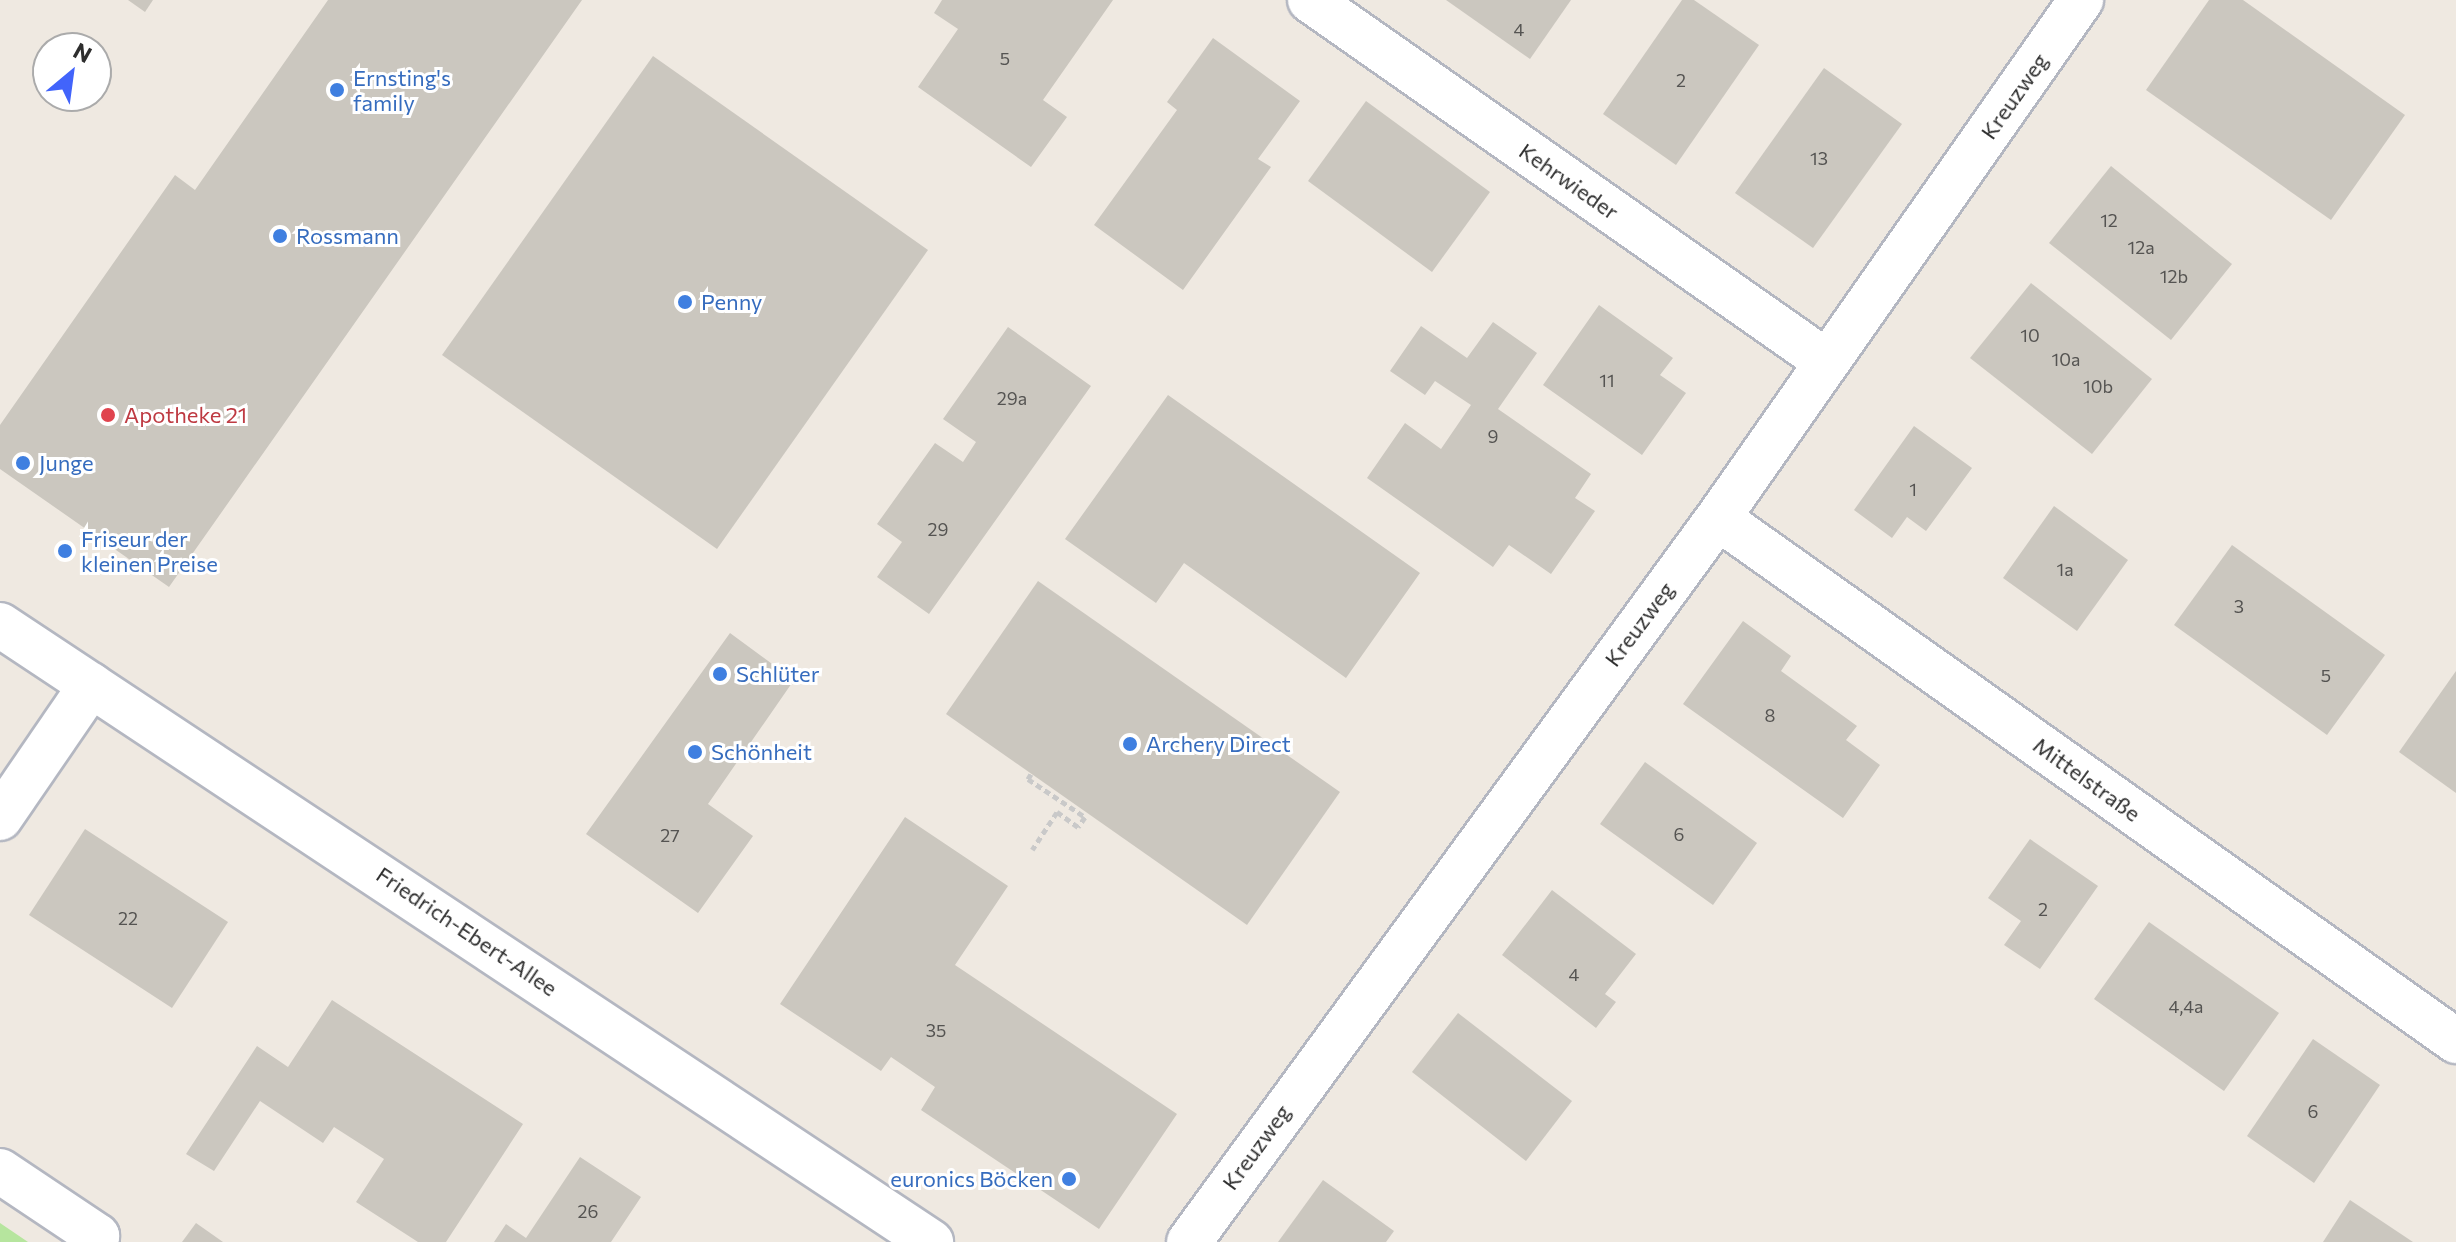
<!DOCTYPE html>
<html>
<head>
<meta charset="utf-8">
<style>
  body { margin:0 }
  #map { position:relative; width:2456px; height:1242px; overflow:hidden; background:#efe9e1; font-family:Commissioner,sans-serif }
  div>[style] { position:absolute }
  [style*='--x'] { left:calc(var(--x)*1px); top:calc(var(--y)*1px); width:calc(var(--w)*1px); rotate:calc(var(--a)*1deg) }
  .green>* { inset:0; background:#b6e59e }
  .building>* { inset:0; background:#cbc7bf }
  .path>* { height:5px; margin-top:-2.5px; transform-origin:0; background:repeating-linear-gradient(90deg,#c9c9c9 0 6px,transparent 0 10px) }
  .roads { filter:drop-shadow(2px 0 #b4b7c1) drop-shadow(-2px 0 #b4b7c1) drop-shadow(0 2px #b4b7c1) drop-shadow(0 -2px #b4b7c1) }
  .minor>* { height:44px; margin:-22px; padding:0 22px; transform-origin:22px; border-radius:22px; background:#fff }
  .tertiary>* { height:44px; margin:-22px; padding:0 22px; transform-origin:22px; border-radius:22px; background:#fff }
  .dots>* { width:22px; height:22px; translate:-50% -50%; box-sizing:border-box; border:4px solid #fff; border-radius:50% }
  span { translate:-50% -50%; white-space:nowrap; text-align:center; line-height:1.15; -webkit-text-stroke:6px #fff; paint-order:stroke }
  .number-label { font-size:18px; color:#555452 }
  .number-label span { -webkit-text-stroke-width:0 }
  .shop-label { font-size:22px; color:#366cbe }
  .left { translate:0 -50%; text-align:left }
  .right { translate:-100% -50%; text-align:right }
  .street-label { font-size:22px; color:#2e2e2e }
  .health-label { font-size:22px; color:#be3a42 }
  .north { position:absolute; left:32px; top:32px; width:80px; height:80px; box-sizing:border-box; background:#fff; border:2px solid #ababab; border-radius:50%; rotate:29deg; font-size:22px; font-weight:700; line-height:32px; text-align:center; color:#2e2e2e }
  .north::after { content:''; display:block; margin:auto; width:28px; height:36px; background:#4264fb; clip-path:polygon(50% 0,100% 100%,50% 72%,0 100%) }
</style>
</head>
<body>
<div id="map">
  <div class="green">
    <i style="clip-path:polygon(0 1223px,28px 1242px,0 1242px)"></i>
  </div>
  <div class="building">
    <i style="clip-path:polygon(128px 0,153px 0,145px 12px)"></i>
    <i style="clip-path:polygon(328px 0,582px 0,169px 587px,0 469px,0 425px,175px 175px,195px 190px)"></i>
    <i style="clip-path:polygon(942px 0,1113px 0,1043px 100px,1067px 117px,1031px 167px,918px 87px,958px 29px,934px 13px)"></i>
    <i style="clip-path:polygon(1446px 0,1571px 0,1530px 59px)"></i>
    <i style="clip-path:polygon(1682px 0,1694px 0,1759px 45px,1676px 165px,1603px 114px)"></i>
    <i style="clip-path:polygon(2209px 0,2243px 0,2405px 115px,2331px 220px,2146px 90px)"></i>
    <i style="clip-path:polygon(1213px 38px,1300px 101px,1258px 159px,1271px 167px,1183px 290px,1094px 225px,1177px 110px,1167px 102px)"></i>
    <i style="clip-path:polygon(653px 56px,928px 250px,717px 549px,442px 355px)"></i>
    <i style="clip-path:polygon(1824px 68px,1902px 124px,1813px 248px,1735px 193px)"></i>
    <i style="clip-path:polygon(1366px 101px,1490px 192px,1432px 272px,1308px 181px)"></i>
    <i style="clip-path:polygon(2111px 166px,2232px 264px,2171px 340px,2049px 243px)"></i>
    <i style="clip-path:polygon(2031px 283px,2152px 379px,2092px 454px,1970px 358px)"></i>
    <i style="clip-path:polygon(1599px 305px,1673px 358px,1660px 375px,1686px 393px,1642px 455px,1543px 385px)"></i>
    <i style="clip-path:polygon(1493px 322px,1537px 353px,1498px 409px,1591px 474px,1575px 498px,1595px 511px,1551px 574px,1509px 545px,1493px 567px,1367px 478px,1405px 423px,1441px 449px,1471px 405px,1435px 381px,1425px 395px,1390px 371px,1421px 326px,1467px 358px)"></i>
    <i style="clip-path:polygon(1008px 327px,1091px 386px,929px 614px,877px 577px,902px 542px,877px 524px,935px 443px,963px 462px,976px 442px,943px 419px)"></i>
    <i style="clip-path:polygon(1168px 395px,1420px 573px,1346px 678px,1184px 563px,1156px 603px,1065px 539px)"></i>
    <i style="clip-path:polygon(1914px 426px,1972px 468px,1926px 531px,1907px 517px,1892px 538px,1854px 510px)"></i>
    <i style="clip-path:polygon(2054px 506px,2128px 560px,2077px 631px,2003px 578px)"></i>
    <i style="clip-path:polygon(2232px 545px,2385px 655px,2327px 735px,2174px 625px)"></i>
    <i style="clip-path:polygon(1038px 581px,1340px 792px,1247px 925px,946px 714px)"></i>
    <i style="clip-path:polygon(1743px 621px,1791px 656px,1781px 671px,1857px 726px,1846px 740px,1880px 765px,1843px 818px,1683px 704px)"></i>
    <i style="clip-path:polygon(730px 633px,794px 680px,708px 804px,753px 836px,698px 913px,586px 834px)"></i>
    <i style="clip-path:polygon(2456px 671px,2456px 793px,2399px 752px)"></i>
    <i style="clip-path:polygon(1645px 762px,1757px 843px,1713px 905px,1600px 824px)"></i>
    <i style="clip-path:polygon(905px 817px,1008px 886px,955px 965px,1177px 1114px,1099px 1229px,921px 1110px,935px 1087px,891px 1057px,881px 1071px,780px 1004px)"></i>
    <i style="clip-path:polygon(85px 829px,228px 922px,172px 1008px,29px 915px)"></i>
    <i style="clip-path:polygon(2030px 839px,2098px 886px,2040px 969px,2004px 945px,2021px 921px,1988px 898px)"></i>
    <i style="clip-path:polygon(1552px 890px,1636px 954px,1605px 994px,1616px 1002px,1596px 1028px,1502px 955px)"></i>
    <i style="clip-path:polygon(2149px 922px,2279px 1013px,2224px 1091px,2094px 999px)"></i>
    <i style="clip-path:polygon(332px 1000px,523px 1124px,446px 1242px,418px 1242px,356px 1202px,384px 1159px,334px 1127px,323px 1143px,260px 1101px,214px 1171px,186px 1154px,257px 1046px,288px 1067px)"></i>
    <i style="clip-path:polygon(1458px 1013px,1572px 1101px,1526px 1161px,1412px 1072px)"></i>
    <i style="clip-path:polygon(2313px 1039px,2380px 1085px,2314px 1183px,2247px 1136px)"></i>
    <i style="clip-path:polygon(580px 1157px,641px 1197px,611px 1242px,494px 1242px,506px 1224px,526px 1238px)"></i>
    <i style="clip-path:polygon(1323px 1180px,1394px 1231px,1386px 1242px,1278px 1242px)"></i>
    <i style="clip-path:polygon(2350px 1200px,2413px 1242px,2323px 1242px)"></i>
    <i style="clip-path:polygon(196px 1223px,223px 1242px,182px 1242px)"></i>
  </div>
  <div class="path">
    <i style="--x:1031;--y:774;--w:6;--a:121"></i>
    <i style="--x:1028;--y:779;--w:69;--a:33.7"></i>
    <i style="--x:1085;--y:817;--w:12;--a:125"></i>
    <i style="--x:1078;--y:827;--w:26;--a:-144"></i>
    <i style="--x:1057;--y:812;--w:45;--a:123.3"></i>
  </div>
  <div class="roads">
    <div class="minor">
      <i style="--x:1310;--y:0;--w:631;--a:35"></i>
      <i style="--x:1718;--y:518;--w:905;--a:35.32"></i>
      <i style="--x:0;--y:818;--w:161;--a:-55.6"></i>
      <i style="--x:0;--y:1171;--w:117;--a:33.8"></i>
      <i style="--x:97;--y:1236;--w:7;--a:124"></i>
      <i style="--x:1189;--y:1242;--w:897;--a:-53.85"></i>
      <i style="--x:1718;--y:518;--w:633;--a:-54.98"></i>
    </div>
    <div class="tertiary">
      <i style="--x:0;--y:625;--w:1117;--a:33.53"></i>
    </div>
  </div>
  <div class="dots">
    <i style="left:337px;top:90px;background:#3f7fe0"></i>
    <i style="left:280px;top:236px;background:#3f7fe0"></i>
    <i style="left:685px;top:302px;background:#3f7fe0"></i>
    <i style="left:108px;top:415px;background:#e0444e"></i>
    <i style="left:23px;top:463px;background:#3f7fe0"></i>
    <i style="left:65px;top:551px;background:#3f7fe0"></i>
    <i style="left:720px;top:674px;background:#3f7fe0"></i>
    <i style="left:1130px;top:744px;background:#3f7fe0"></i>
    <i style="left:695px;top:752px;background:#3f7fe0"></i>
    <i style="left:1069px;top:1179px;background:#3f7fe0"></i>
  </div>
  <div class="number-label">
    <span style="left:1519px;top:29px">4</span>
    <span style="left:1005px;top:58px">5</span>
    <span style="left:1681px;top:80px">2</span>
    <span style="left:1819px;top:158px">13</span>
    <span style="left:2109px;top:220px">12</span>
    <span style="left:2141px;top:247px">12a</span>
    <span style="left:2174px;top:276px">12b</span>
    <span style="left:2030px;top:335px">10</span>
    <span style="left:2066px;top:359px">10a</span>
    <span style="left:1607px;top:380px">11</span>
    <span style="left:2098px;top:386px">10b</span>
    <span style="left:1012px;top:398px">29a</span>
    <span style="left:1493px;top:436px">9</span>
    <span style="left:1913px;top:489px">1</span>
    <span style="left:938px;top:529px">29</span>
    <span style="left:2065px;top:569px">1a</span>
    <span style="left:2239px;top:606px">3</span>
    <span style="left:2326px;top:675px">5</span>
    <span style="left:1770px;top:715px">8</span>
    <span style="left:1679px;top:834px">6</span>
    <span style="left:670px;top:835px">27</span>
    <span style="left:2043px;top:909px">2</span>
    <span style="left:128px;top:918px">22</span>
    <span style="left:1574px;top:974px">4</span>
    <span style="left:2186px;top:1006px">4,4a</span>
    <span style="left:936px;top:1030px">35</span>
    <span style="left:2313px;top:1111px">6</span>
    <span style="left:588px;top:1211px">26</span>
  </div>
  <div class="shop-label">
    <span class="left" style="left:353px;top:90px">Ernsting's<br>family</span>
    <span class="left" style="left:296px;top:236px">Rossmann</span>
    <span class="left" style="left:701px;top:302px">Penny</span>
    <span class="left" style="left:39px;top:463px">Junge</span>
    <span class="left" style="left:81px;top:551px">Friseur der<br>kleinen Preise</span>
    <span class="left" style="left:736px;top:674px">Schlüter</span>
    <span class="left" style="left:1146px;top:744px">Archery Direct</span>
    <span class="left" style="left:711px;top:752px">Schönheit</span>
    <span class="right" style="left:1053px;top:1179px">euronics Böcken</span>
  </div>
  <div class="street-label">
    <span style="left:2014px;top:96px;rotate:-55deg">Kreuzweg</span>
    <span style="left:1569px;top:181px;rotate:35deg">Kehrwieder</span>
    <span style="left:1639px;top:624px;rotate:-53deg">Kreuzweg</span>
    <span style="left:2087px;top:779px;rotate:36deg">Mittelstraße</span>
    <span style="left:467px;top:931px;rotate:34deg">Friedrich-Ebert-Allee</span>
    <span style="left:1256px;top:1147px;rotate:-54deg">Kreuzweg</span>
  </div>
  <div class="health-label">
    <span class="left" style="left:124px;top:415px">Apotheke 21</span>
  </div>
  <div class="north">N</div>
</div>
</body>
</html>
